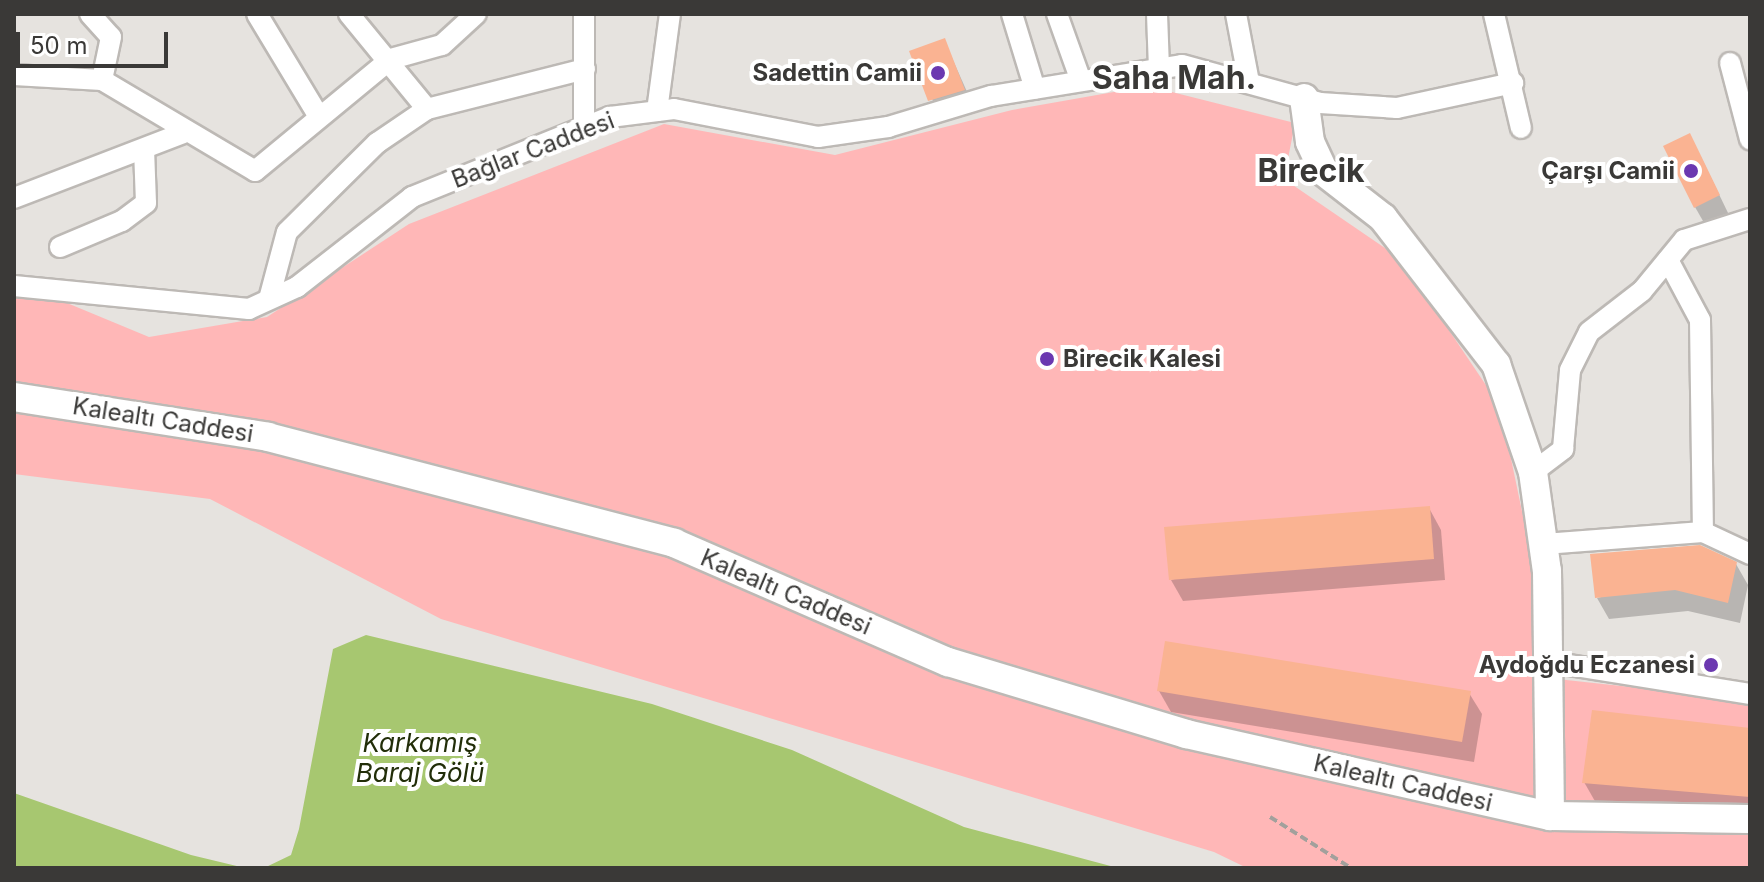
<!DOCTYPE html>
<html>
<head>
<meta charset="utf-8">
<style>
  body { margin:0 }
  #map { position:relative; width:1764px; height:882px; overflow:hidden; background:#e6e3df; font-family:Inter,sans-serif }
  div>[style] { position:absolute }
  [style*='--x'] { left:calc(var(--x)*1px); top:calc(var(--y)*1px); width:calc(var(--w)*1px); rotate:calc(var(--a)*1deg) }
  .green>* { inset:0; background:#ffb7b7 }
  .water>* { inset:0; background:#a7c770 }
  .shadow>* { inset:0; background:#0003 }
  .building>* { inset:0; background:#fab392 }
  .path>* { height:4px; margin-top:-2px; transform-origin:0; background:repeating-linear-gradient(90deg,#a2a09c 0 8px,transparent 0 12px) }
  .roads { filter:drop-shadow(2px 0 #bdb9b5) drop-shadow(-2px 0 #bdb9b5) drop-shadow(0 2px #bdb9b5) drop-shadow(0 -2px #bdb9b5) }
  .street>* { height:20px; margin:-10px; padding:0 10px; transform-origin:10px; border-radius:10px; background:#fff }
  .secondary>* { height:28px; margin:-14px; padding:0 14px; transform-origin:14px; border-radius:14px; background:#fff }
  .dots>* { width:22px; height:22px; translate:-50% -50%; box-sizing:border-box; border:4px solid #fff; border-radius:50% }
  span { translate:-50% -50%; white-space:nowrap; text-align:center; line-height:1.15; -webkit-text-stroke:8px #fff; paint-order:stroke }
  .poi-label { font-size:24px; color:#3a3937; font-weight:700 }
  .right { translate:-100% -50%; text-align:right }
  .left { translate:0 -50%; text-align:left }
  .street-label { font-size:24px; color:#3a3937 }
  .water-label { font-size:26px; color:#222e09; font-style:italic }
  .district-label { font-size:32px; color:#3a3937; font-weight:700 }
  .frame { position:absolute; inset:0; border:16px solid #3a3937; pointer-events:none }
  .scale { position:absolute; left:16px; top:32px; width:152px; height:36px; box-sizing:border-box; border:4px solid #3a3937; border-top:0; padding-left:10px; font-size:24px; line-height:28px; white-space:nowrap; color:#3a3937; -webkit-text-stroke:6px #fff; paint-order:stroke }
</style>
</head>
<body>
<div id="map">
  <div class="green">
    <i style="clip-path:polygon(1148px 86px,1295px 123px,1284px 179px,1401px 259px,1500px 406px,1557px 679px,1750px 700px,1750px 868px,1247px 868px,1214px 852px,441px 619px,210px 499px,14px 474px,14px 281px,149px 337px,267px 317px,409px 224px,664px 124px,835px 155px,1012px 110px)"></i>
  </div>
  <div class="water">
    <i style="clip-path:polygon(366px 635px,652px 704px,792px 750px,964px 827px,1118px 868px,264px 868px,291px 855px,299px 829px,333px 649px)"></i>
    <i style="clip-path:polygon(14px 793px,191px 855px,245px 868px,14px 868px)"></i>
  </div>
  <div class="shadow">
    <i style="clip-path:polygon(944px 40px,976px 112px,942px 122px,912px 52px)"></i>
    <i style="clip-path:polygon(1701px 157px,1730px 217px,1707px 228px,1695px 207px)"></i>
    <i style="clip-path:polygon(1429px 508px,1441px 530px,1445px 580px,1183px 601px,1171px 580px)"></i>
    <i style="clip-path:polygon(1736px 564px,1748px 585px,1740px 623px,1688px 611px,1609px 619px,1597px 598px)"></i>
    <i style="clip-path:polygon(1159px 691px,1469px 693px,1482px 714px,1474px 762px,1171px 712px)"></i>
    <i style="clip-path:polygon(1750px 730px,1750px 814px,1596px 803px,1584px 782px)"></i>
  </div>
  <div class="building">
    <i style="clip-path:polygon(945px 38px,965px 90px,928px 101px,909px 51px)"></i>
    <i style="clip-path:polygon(1690px 133px,1720px 195px,1694px 208px,1663px 146px)"></i>
    <i style="clip-path:polygon(1430px 506px,1434px 559px,1169px 580px,1164px 527px)"></i>
    <i style="clip-path:polygon(1700px 545px,1737px 562px,1728px 603px,1675px 590px,1595px 598px,1590px 554px)"></i>
    <i style="clip-path:polygon(1165px 641px,1471px 691px,1462px 742px,1157px 691px)"></i>
    <i style="clip-path:polygon(1592px 710px,1750px 728px,1750px 797px,1582px 783px)"></i>
  </div>
  <div class="path">
    <i style="--x:1270;--y:817;--w:96;--a:32.2"></i>
    <i style="--x:1723;--y:868;--w:9;--a:0"></i>
  </div>
  <div class="roads">
    <div class="street">
      <i style="--x:90;--y:14;--w:31;--a:48"></i>
      <i style="--x:111;--y:37;--w:44;--a:101.8"></i>
      <i style="--x:257;--y:14;--w:118;--a:58.9"></i>
      <i style="--x:349;--y:14;--w:123;--a:50.6"></i>
      <i style="--x:584;--y:14;--w:113;--a:90"></i>
      <i style="--x:1012;--y:14;--w:78;--a:73"></i>
      <i style="--x:1057;--y:14;--w:71;--a:70.3"></i>
      <i style="--x:1157;--y:14;--w:54;--a:87.9"></i>
      <i style="--x:1236;--y:14;--w:69;--a:79.2"></i>
      <i style="--x:1494;--y:14;--w:117;--a:76.7"></i>
      <i style="--x:1730;--y:63;--w:79;--a:75.3"></i>
      <i style="--x:14;--y:75;--w:88;--a:3.3"></i>
      <i style="--x:102;--y:80;--w:178;--a:30.7"></i>
      <i style="--x:255;--y:171;--w:176;--a:-39.5"></i>
      <i style="--x:391;--y:59;--w:53;--a:-15.4"></i>
      <i style="--x:442;--y:45;--w:46;--a:-42.4"></i>
      <i style="--x:657;--y:111;--w:98;--a:-82.4"></i>
      <i style="--x:14;--y:198;--w:181;--a:-21"></i>
      <i style="--x:60;--y:247;--w:67;--a:-22.8"></i>
      <i style="--x:122;--y:221;--w:30;--a:-37"></i>
      <i style="--x:146;--y:203;--w:54;--a:-92.1"></i>
      <i style="--x:1668;--y:260;--w:68;--a:61.9"></i>
      <i style="--x:1700;--y:320;--w:212;--a:89.2"></i>
      <i style="--x:14;--y:286;--w:236;--a:5.6"></i>
      <i style="--x:249;--y:309;--w:53;--a:-24.6"></i>
      <i style="--x:297;--y:287;--w:146;--a:-38"></i>
      <i style="--x:412;--y:197;--w:214;--a:-22"></i>
      <i style="--x:610;--y:117;--w:64;--a:-7.1"></i>
      <i style="--x:674;--y:109;--w:147;--a:11"></i>
      <i style="--x:818;--y:137;--w:71;--a:-8.1"></i>
      <i style="--x:888;--y:127;--w:108;--a:-16.8"></i>
      <i style="--x:991;--y:96;--w:193;--a:-9.2"></i>
      <i style="--x:1182;--y:65;--w:143;--a:15.4"></i>
      <i style="--x:1320;--y:103;--w:77;--a:3.7"></i>
      <i style="--x:1397;--y:108;--w:119;--a:-12.2"></i>
      <i style="--x:269;--y:299;--w:69;--a:-75"></i>
      <i style="--x:287;--y:232;--w:127;--a:-44.7"></i>
      <i style="--x:377;--y:143;--w:60;--a:-34.2"></i>
      <i style="--x:427;--y:109;--w:163;--a:-14.2"></i>
      <i style="--x:1533;--y:472;--w:38;--a:-37"></i>
      <i style="--x:1563;--y:449;--w:79;--a:-84.9"></i>
      <i style="--x:1570;--y:370;--w:42;--a:-63.4"></i>
      <i style="--x:1589;--y:332;--w:67;--a:-37.7"></i>
      <i style="--x:1642;--y:291;--w:66;--a:-50.5"></i>
      <i style="--x:1684;--y:240;--w:69;--a:-17.7"></i>
      <i style="--x:1544;--y:544;--w:159;--a:-4.3"></i>
      <i style="--x:1703;--y:532;--w:52;--a:25.1"></i>
      <i style="--x:1550;--y:662;--w:203;--a:9.1"></i>
    </div>
    <div class="secondary">
      <i style="--x:1304;--y:98;--w:44;--a:82.2"></i>
      <i style="--x:1310;--y:142;--w:33;--a:65"></i>
      <i style="--x:1324;--y:172;--w:75;--a:37.9"></i>
      <i style="--x:1383;--y:218;--w:185;--a:52.3"></i>
      <i style="--x:1496;--y:364;--w:114;--a:71.1"></i>
      <i style="--x:1533;--y:472;--w:100;--a:82"></i>
      <i style="--x:1547;--y:571;--w:245;--a:89.3"></i>
      <i style="--x:14;--y:397;--w:257;--a:8.9"></i>
      <i style="--x:268;--y:437;--w:420;--a:14.6"></i>
      <i style="--x:674;--y:543;--w:299;--a:23.5"></i>
      <i style="--x:948;--y:662;--w:249;--a:16.8"></i>
      <i style="--x:1186;--y:734;--w:373;--a:12.7"></i>
      <i style="--x:1550;--y:816;--w:200;--a:0.9"></i>
    </div>
  </div>
  <div class="dots">
    <i style="left:938px;top:73px;background:#6b38b0"></i>
    <i style="left:1691px;top:171px;background:#6b38b0"></i>
    <i style="left:1047px;top:359px;background:#6b38b0"></i>
    <i style="left:1711px;top:665px;background:#6b38b0"></i>
  </div>
  <div class="poi-label">
    <span class="right" style="left:922px;top:73px">Sadettin Camii</span>
    <span class="right" style="left:1675px;top:171px">Çarşı Camii</span>
    <span class="left" style="left:1063px;top:359px">Birecik Kalesi</span>
    <span class="right" style="left:1695px;top:665px">Aydoğdu Eczanesi</span>
  </div>
  <div class="street-label">
    <span style="left:533px;top:150px;rotate:-21deg">Bağlar Caddesi</span>
    <span style="left:163px;top:420px;rotate:9deg">Kalealtı Caddesi</span>
    <span style="left:786px;top:592px;rotate:23deg">Kalealtı Caddesi</span>
    <span style="left:1403px;top:783px;rotate:13deg">Kalealtı Caddesi</span>
  </div>
  <div class="water-label">
    <span style="left:420px;top:758px">Karkamış<br>Baraj Gölü</span>
  </div>
  <div class="district-label">
    <span style="left:1174px;top:78px">Saha Mah.</span>
    <span style="left:1311px;top:171px">Birecik</span>
  </div>
  <div class="frame"></div>
  <div class="scale">50 m</div>
</div>
</body>
</html>
